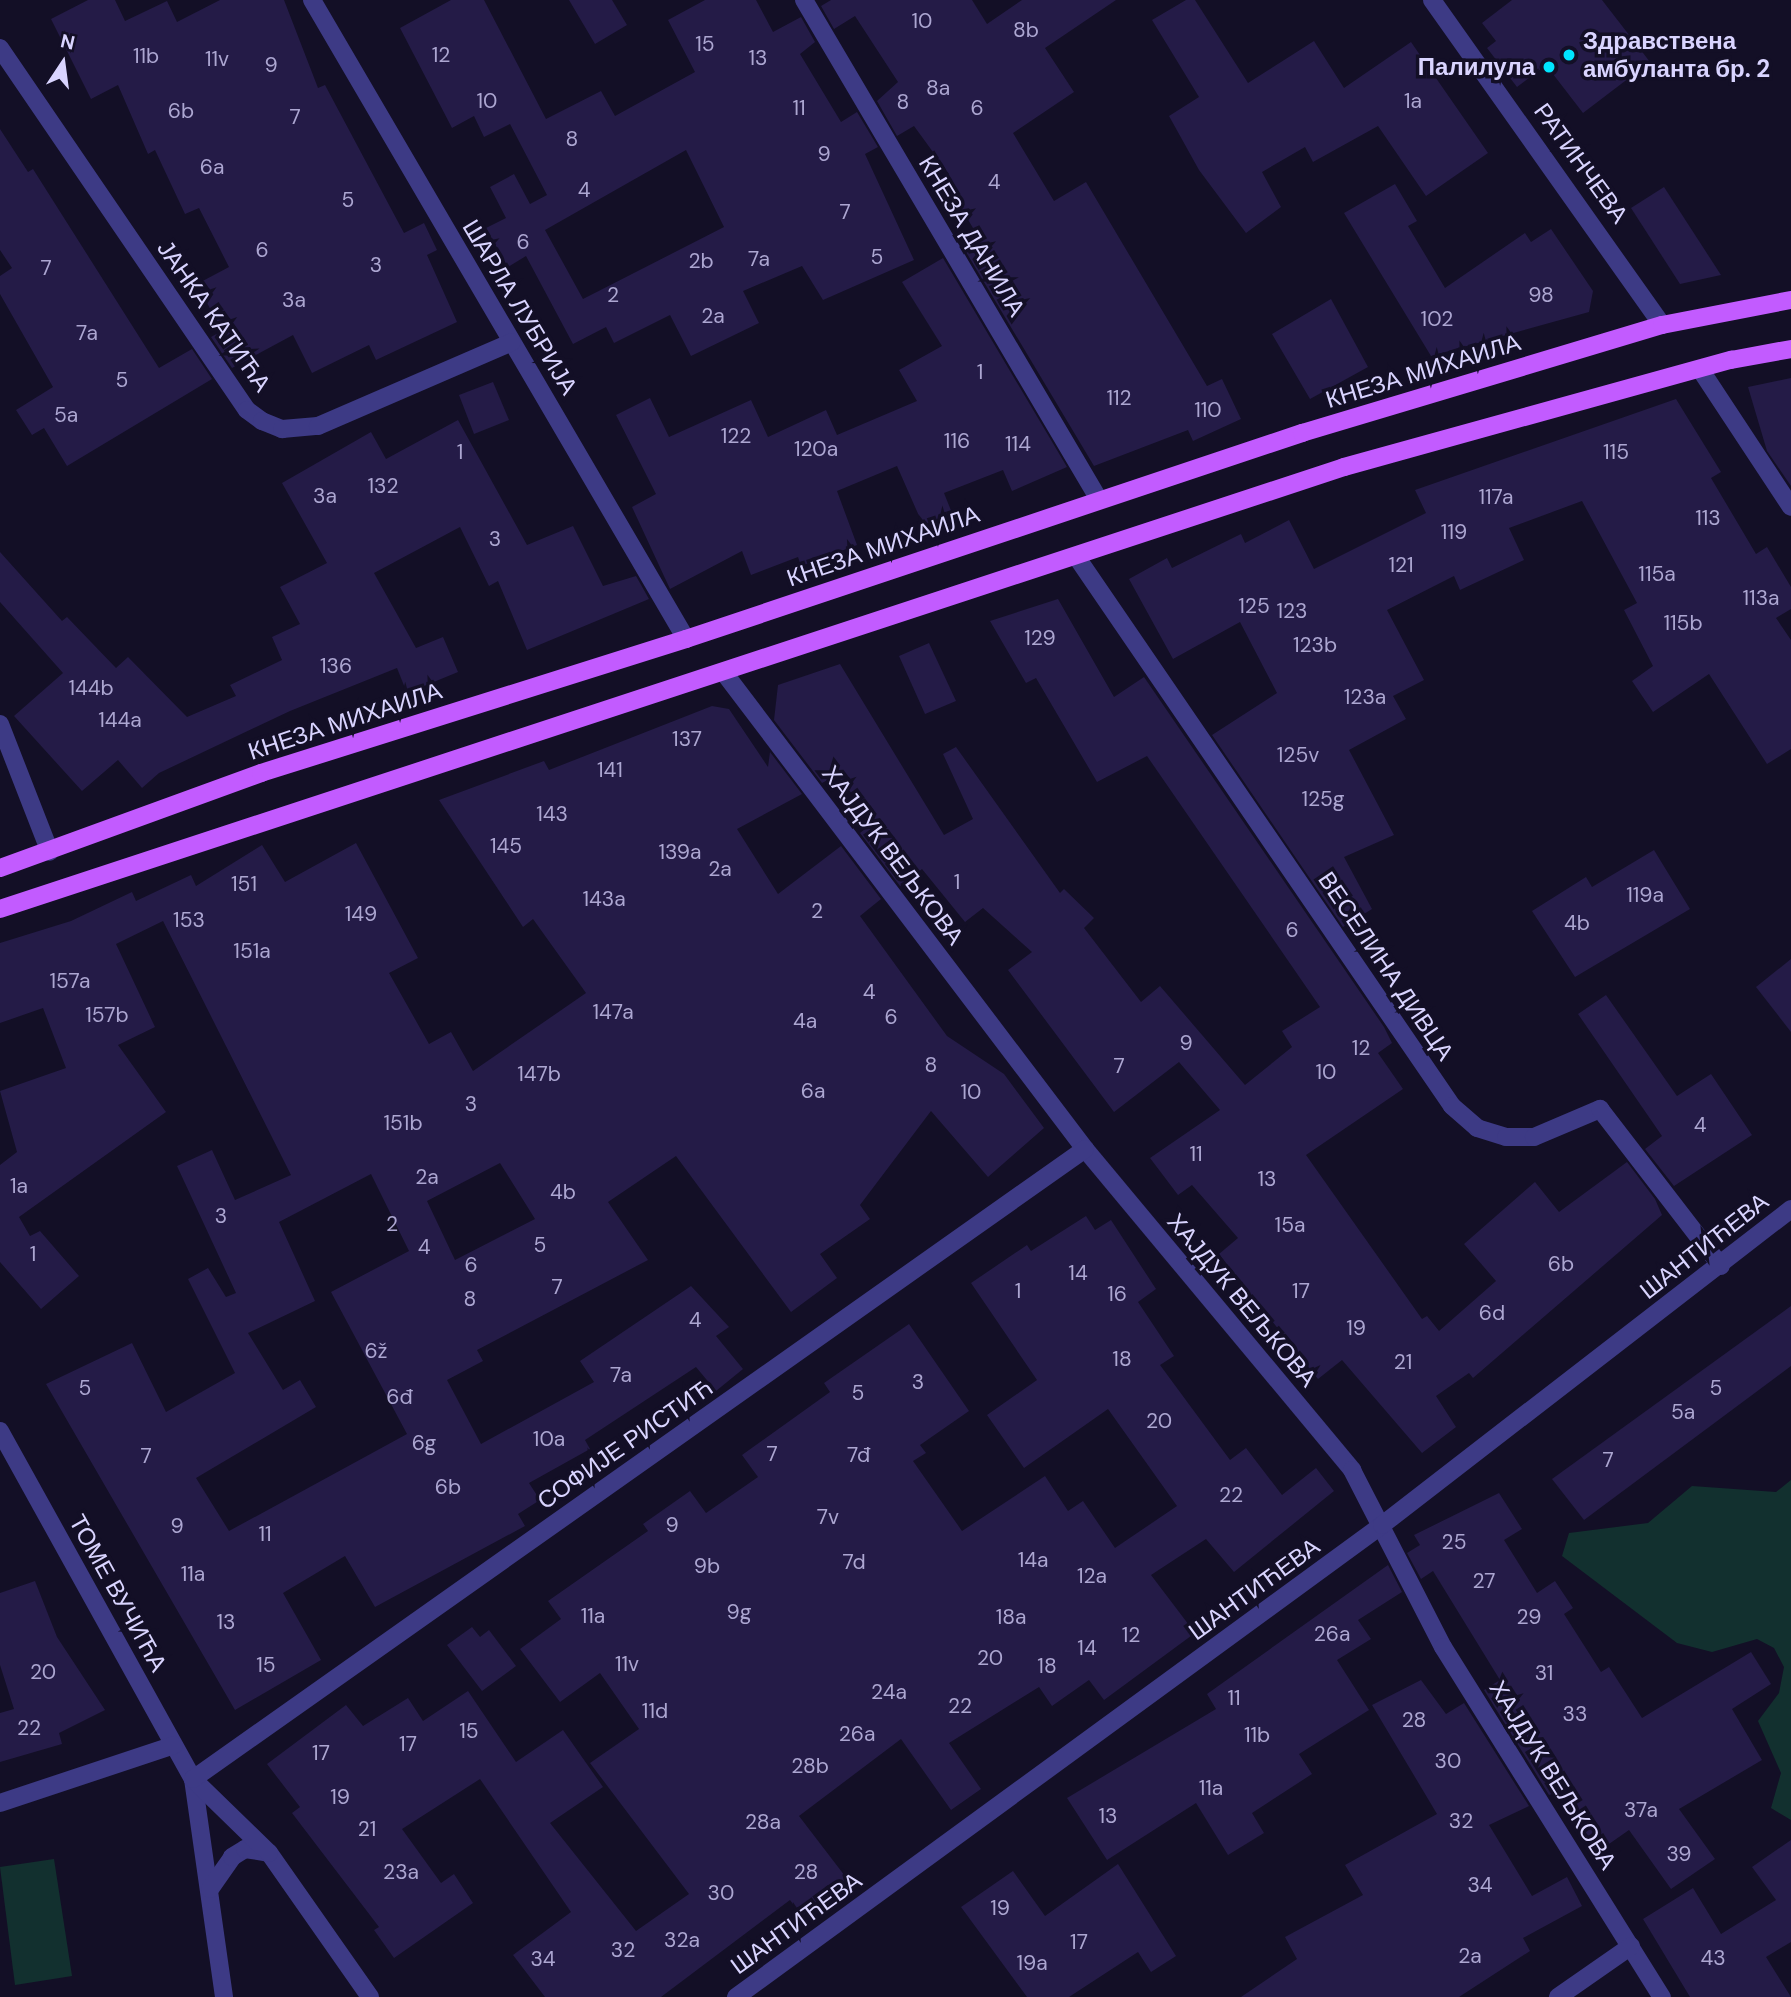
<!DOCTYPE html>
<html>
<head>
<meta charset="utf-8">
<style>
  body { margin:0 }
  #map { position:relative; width:1791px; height:1997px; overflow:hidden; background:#130f26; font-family:"DM Sans",sans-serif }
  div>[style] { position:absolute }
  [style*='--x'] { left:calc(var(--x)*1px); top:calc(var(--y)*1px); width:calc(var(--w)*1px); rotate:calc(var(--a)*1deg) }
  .green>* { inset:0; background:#12302f }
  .building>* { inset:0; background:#241b47 }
  .minor>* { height:18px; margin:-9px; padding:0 9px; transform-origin:9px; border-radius:9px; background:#3d3a85 }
  .major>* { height:18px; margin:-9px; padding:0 9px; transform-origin:9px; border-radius:9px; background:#c25bff }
  .dots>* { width:19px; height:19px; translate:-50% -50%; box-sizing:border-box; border:4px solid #130f26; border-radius:50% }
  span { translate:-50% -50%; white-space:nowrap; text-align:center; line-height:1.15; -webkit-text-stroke:7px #130f26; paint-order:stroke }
  .number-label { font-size:21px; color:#aca6d1 }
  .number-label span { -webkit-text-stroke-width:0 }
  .poi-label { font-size:24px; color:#d9d4ff; font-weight:700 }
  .left { translate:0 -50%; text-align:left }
  .right { translate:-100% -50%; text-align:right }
  .street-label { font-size:24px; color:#d9d4ff }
  .north { position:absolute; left:28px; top:28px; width:70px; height:70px; -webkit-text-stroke:5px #130f26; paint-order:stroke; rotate:13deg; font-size:19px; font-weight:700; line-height:28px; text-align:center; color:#d9d4ff }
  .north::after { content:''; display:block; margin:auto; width:24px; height:32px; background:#d9d4ff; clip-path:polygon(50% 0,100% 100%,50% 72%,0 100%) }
</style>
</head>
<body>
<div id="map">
  <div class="green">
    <i style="clip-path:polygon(1791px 1480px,1791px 1820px,1771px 1808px,1781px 1773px,1758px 1721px,1779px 1693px,1784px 1667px,1774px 1648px,1757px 1639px,1712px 1652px,1677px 1643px,1562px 1556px,1569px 1533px,1648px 1523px,1692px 1486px,1776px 1492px)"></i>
    <i style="clip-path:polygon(54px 1859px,72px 1976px,15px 1985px,0 1867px)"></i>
  </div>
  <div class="building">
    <i style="clip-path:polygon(88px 0,115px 0,125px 21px,167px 1px,177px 22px,220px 0,284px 0,318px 88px,325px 85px,404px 233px,424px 223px,437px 250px,427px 255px,457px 322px,376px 360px,369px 345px,312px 373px,293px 335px,232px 368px,211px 337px,222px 331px,197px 284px,229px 267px,199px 208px,185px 214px,155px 150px,148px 154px,118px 85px,91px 99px,51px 19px)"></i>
    <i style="clip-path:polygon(evenodd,451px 0,484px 0,546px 119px,601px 91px,615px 116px,695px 72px,668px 20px,705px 0,756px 0,773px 32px,801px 17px,815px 42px,800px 54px,841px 122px,857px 112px,878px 147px,865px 154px,914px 260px,823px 300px,802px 266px,743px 291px,759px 323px,691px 356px,670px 315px,614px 343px,606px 327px,573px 344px,526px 256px,508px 267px,486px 228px,506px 218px,490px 187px,514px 174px,530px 204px,547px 195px,510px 124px,484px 137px,474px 116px,452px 128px,400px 28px,451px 0,686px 150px,724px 227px,583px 299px,545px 230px,686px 150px)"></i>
    <i style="clip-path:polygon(569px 0,612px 0,627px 25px,595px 44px)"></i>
    <i style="clip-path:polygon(831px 0,972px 0,987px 24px,1022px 0,1116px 0,1045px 48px,1074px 92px,1013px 133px,1054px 201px,1086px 182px,1207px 386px,1222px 379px,1241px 419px,1193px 441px,1188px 430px,1094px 466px,963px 247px,979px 238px,943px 178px,949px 174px,914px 126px,897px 136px,877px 101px,898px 82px,855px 16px,834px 29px,821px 6px)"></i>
    <i style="clip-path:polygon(1186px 0,1195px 0,1248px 83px,1314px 41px,1344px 88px,1411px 42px,1488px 153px,1426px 196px,1378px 126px,1313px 162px,1305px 147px,1262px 172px,1281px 207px,1246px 233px,1199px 170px,1169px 116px,1199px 97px,1152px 20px)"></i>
    <i style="clip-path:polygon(1512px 0,1602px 0,1650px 62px,1583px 113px,1546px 65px,1517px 87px,1487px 48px,1496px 41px,1482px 23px)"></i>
    <i style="clip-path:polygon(0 129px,28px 172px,33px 169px,159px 368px,192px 349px,212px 379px,67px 466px,44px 428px,32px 435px,16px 410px,53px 387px,0 294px,0 276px,12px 268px,0 250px)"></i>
    <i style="clip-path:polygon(1395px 184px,1417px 221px,1408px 226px,1445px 288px,1525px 233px,1531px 242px,1551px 229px,1593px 291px,1589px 312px,1431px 356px,1344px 213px)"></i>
    <i style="clip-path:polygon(1664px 187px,1721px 275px,1680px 284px,1631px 208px)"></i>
    <i style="clip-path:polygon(943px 258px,1067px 467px,1012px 491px,1003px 470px,944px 493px,952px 513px,923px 525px,897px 466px,837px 491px,857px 545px,801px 566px,798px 557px,751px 575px,742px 551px,670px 589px,632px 507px,656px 494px,616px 415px,650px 398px,669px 437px,751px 400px,768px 437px,826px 410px,837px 435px,917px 401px,899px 370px,942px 346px,902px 282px)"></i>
    <i style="clip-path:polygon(1331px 299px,1368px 367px,1310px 399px,1272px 334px)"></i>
    <i style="clip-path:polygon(1791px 378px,1791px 486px,1767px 451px,1748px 387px)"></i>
    <i style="clip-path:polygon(493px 382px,509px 420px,474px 434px,459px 395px)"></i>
    <i style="clip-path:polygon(1676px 399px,1721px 472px,1711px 478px,1756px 554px,1767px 547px,1791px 587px,1791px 609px,1776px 618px,1791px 640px,1791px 749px,1767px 764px,1709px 674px,1653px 712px,1632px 681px,1653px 666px,1624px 610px,1637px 603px,1582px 501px,1509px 528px,1524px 560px,1460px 590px,1454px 576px,1387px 610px,1424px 680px,1393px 696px,1406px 719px,1349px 750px,1394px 835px,1344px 857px,1372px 909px,1343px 927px,1212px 735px,1277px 693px,1240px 622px,1173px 659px,1129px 579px,1167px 558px,1172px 568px,1241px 534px,1245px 543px,1289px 520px,1314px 569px,1426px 513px,1415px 490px)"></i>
    <i style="clip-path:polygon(458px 420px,527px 545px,573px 526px,603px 586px,636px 576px,649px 599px,527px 650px,498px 581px,489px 586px,460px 527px,374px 573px,416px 648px,443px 637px,458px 672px,407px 693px,397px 668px,290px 711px,159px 773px,142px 788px,118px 760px,82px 791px,14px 716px,63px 673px,0 602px,0 552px,62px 621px,67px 617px,116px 668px,128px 657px,187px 717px,236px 696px,230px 685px,282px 660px,272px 637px,300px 624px,280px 587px,327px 563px,282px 483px,371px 432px,386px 459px)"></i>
    <i style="clip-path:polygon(1058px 599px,1114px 697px,1144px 677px,1384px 1027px,1392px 1043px,1378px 1053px,1403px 1089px,1306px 1155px,1422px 1319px,1427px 1316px,1439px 1331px,1496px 1281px,1464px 1244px,1535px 1182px,1559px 1212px,1627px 1162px,1655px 1199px,1662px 1215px,1473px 1378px,1469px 1373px,1436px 1396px,1456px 1427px,1422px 1453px,1342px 1360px,1318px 1379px,1219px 1254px,1238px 1238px,1192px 1185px,1178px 1195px,1150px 1158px,1220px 1110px,1179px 1062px,1114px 1112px,1008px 970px,1032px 952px,983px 908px,965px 922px,922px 869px,900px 886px,860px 833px,874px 822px,837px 775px,822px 783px,774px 720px,778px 685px,840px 664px,944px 835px,973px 819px,943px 754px,956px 747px,1060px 893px,1064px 889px,1094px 918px,1084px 928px,1141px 1002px,1160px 986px,1245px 1085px,1292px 1047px,1282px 1031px,1320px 1007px,1147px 756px,1097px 782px,1036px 678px,1026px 683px,990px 621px)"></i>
    <i style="clip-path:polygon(929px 643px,956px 701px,925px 714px,899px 656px)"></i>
    <i style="clip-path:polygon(evenodd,712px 706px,729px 709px,768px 767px,770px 752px,802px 794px,737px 829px,778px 894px,841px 846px,881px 899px,860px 916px,947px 1036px,1004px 1074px,1044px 1128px,988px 1177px,931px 1111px,860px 1205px,870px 1219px,820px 1254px,837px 1278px,791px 1312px,676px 1156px,608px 1202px,648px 1260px,477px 1350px,483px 1361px,447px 1380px,481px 1444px,594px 1382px,580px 1361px,691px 1286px,729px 1327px,716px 1336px,743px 1369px,716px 1391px,696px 1367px,585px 1440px,590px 1449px,529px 1483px,540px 1500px,518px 1514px,525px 1526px,375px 1607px,345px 1556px,283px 1593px,321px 1660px,235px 1710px,46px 1384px,132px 1343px,166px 1412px,235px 1373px,188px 1279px,208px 1268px,226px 1297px,236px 1293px,177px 1166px,212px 1150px,235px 1200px,291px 1175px,163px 921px,116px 944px,155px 1027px,118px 1045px,166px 1112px,19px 1217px,30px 1236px,40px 1231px,79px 1276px,41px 1309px,0 1262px,0 1165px,17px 1152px,0 1091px,66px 1068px,43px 1008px,0 1023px,0 943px,71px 921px,132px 892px,136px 901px,191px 875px,196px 886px,262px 845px,285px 882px,356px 843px,418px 958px,389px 973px,429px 1044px,451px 1032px,473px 1071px,586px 993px,533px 919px,523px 927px,439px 800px,544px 761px,549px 770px,712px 706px,500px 1163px,535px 1219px,455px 1260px,427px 1201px,500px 1163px,712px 706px,371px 1174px,409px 1251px,331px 1292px,407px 1434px,229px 1531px,196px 1478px,316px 1407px,300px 1380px,283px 1390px,248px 1333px,315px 1301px,279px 1222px,371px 1174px)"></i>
    <i style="clip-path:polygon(1654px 850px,1690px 909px,1575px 977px,1532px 911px,1586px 877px,1592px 887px)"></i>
    <i style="clip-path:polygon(1791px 959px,1791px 1032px,1756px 987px)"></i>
    <i style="clip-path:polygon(1606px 995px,1677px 1096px,1711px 1074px,1752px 1135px,1674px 1186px,1645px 1149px,1662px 1136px,1578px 1014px)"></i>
    <i style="clip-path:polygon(1086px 1216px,1095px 1230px,1111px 1220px,1156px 1289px,1138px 1302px,1174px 1356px,1160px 1365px,1230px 1460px,1246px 1448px,1282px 1495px,1316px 1468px,1334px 1491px,1234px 1572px,1206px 1539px,1151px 1575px,1195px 1633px,1104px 1700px,1089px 1680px,1052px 1706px,1039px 1687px,949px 1743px,981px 1789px,951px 1810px,901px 1739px,799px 1816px,848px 1880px,802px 1916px,790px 1900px,661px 1997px,545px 1997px,513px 1955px,571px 1912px,480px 1779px,402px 1829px,441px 1883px,454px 1874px,473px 1903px,394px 1958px,374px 1930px,379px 1927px,292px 1813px,300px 1807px,267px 1764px,346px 1705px,363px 1726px,408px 1698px,423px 1721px,468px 1691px,516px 1762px,563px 1730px,603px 1787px,550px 1823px,636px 1931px,689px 1894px,590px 1763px,639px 1729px,600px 1673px,560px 1702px,520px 1649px,561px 1619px,548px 1601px,648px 1531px,643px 1524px,690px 1491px,706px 1513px,758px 1477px,742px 1455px,830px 1392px,824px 1383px,909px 1324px,969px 1411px,920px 1445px,926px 1453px,913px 1461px,962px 1531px,1045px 1476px,1068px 1511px,1083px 1501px,1115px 1548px,1177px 1506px,1108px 1409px,1024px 1468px,987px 1415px,1037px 1380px,971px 1283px,1027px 1245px,1031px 1251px)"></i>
    <i style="clip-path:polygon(1791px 1306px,1791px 1366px,1584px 1520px,1552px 1479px)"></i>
    <i style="clip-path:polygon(1499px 1493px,1522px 1529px,1504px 1540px,1537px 1593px,1555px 1581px,1573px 1608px,1564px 1614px,1601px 1672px,1609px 1667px,1642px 1718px,1751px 1652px,1771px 1684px,1732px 1709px,1762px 1760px,1679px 1809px,1715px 1859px,1671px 1889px,1629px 1830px,1599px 1851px,1557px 1792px,1549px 1795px,1484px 1690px,1500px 1680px,1433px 1571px,1421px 1579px,1407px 1553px,1420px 1545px,1414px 1535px)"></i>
    <i style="clip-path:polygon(1388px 1565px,1402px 1592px,1358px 1620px,1371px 1639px,1337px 1660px,1369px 1710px,1299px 1754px,1312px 1774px,1252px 1813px,1264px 1833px,1228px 1855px,1196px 1803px,1107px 1860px,1067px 1798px,1216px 1709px,1207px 1694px)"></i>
    <i style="clip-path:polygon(35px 1581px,57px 1637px,105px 1710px,59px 1733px,62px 1744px,0 1762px,0 1713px,14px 1709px,0 1665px,0 1593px)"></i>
    <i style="clip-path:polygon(472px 1627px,480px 1637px,489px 1630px,516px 1666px,482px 1691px,447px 1645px)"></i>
    <i style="clip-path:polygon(1421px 1680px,1446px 1714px,1464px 1703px,1529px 1806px,1489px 1825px,1532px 1896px,1567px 1877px,1582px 1906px,1523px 1938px,1530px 1951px,1459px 1997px,1241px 1997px,1297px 1959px,1285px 1937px,1363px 1895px,1345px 1865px,1437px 1814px,1372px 1705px)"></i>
    <i style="clip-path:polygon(1791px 1840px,1791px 1942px,1766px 1957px,1791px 1997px,1690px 1997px,1643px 1919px,1693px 1888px,1721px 1934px,1776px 1900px,1752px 1867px)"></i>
    <i style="clip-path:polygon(1118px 1864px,1176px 1956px,1151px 1972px,1138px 1952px,1069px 1997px,1027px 1997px,961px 1907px,1013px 1871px,1045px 1916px)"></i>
  </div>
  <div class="minor">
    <i style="--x:312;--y:0;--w:740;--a:59.66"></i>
    <i style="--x:804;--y:0;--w:578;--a:59.44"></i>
    <i style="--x:1432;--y:0;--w:398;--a:54.7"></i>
    <i style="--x:0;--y:48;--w:438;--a:55.7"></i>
    <i style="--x:247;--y:410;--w:19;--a:36"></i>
    <i style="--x:262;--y:421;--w:22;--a:22"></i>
    <i style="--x:282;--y:429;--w:36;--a:-5"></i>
    <i style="--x:318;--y:426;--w:211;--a:-23.4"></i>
    <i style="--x:1700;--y:369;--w:165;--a:56.6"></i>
    <i style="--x:1076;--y:556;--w:666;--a:55.64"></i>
    <i style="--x:1452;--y:1106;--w:33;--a:41"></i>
    <i style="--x:1477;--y:1128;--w:30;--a:17"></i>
    <i style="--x:1506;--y:1137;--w:28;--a:0"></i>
    <i style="--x:1534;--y:1137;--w:72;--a:-23"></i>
    <i style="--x:1600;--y:1109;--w:198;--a:52.4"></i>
    <i style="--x:725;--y:674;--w:596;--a:52.84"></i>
    <i style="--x:1085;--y:1149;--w:418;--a:50.2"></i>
    <i style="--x:1352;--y:1470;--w:199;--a:62.8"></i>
    <i style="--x:1443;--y:1647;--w:413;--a:58"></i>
    <i style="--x:0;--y:724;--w:137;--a:68.7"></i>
    <i style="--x:0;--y:1431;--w:398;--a:61"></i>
    <i style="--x:193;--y:1779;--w:220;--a:81.9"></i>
    <i style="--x:0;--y:1803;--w:183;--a:-18.4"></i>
    <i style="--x:210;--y:1889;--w:39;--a:-55"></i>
    <i style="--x:232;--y:1857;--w:15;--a:-32"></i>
    <i style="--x:245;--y:1849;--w:24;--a:9"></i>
    <i style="--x:370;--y:1997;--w:176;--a:-125"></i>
    <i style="--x:269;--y:1853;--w:106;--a:-135.8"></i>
    <i style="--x:193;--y:1779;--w:1092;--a:-35.23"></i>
    <i style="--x:736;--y:1997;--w:800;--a:-36.15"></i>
    <i style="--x:1382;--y:1525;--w:517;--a:-37.69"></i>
    <i style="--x:1558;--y:1997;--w:89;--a:-34.9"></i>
  </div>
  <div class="major">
    <i style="--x:0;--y:868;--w:278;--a:-20"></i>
    <i style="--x:261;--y:773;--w:446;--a:-17.5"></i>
    <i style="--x:686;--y:639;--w:650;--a:-18.49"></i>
    <i style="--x:1302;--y:433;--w:376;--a:-16.7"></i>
    <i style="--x:1662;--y:325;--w:131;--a:-11"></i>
    <i style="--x:0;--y:909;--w:1415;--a:-18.2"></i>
    <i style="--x:1344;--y:467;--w:402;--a:-15.5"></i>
    <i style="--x:1731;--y:360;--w:61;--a:-10.4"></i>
  </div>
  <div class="dots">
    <i style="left:1569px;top:55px;background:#00e5ff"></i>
    <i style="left:1549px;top:67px;background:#00e5ff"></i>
  </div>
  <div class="number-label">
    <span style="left:922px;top:21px">10</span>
    <span style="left:1026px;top:30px">8b</span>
    <span style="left:705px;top:44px">15</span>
    <span style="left:441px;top:55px">12</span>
    <span style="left:146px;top:56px">11b</span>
    <span style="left:758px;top:58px">13</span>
    <span style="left:217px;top:59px">11v</span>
    <span style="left:271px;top:65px">9</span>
    <span style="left:938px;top:88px">8a</span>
    <span style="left:487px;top:101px">10</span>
    <span style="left:1413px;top:101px">1a</span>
    <span style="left:903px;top:102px">8</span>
    <span style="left:799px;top:108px">11</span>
    <span style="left:977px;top:108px">6</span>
    <span style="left:181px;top:111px">6b</span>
    <span style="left:295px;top:117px">7</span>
    <span style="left:572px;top:139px">8</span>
    <span style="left:824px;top:154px">9</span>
    <span style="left:212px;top:167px">6a</span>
    <span style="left:994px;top:182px">4</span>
    <span style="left:584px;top:190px">4</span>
    <span style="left:348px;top:200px">5</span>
    <span style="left:845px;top:212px">7</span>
    <span style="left:523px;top:242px">6</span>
    <span style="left:262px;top:250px">6</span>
    <span style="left:877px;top:257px">5</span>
    <span style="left:759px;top:259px">7a</span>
    <span style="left:701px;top:261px">2b</span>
    <span style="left:376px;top:265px">3</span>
    <span style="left:46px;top:268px">7</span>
    <span style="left:613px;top:295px">2</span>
    <span style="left:1541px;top:295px">98</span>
    <span style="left:294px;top:300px">3a</span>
    <span style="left:713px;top:316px">2a</span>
    <span style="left:1437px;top:319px">102</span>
    <span style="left:87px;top:333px">7a</span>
    <span style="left:980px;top:372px">1</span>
    <span style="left:122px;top:380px">5</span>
    <span style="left:1119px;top:398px">112</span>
    <span style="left:1208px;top:410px">110</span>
    <span style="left:66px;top:415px">5a</span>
    <span style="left:736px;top:436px">122</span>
    <span style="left:957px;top:441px">116</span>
    <span style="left:1018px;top:444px">114</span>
    <span style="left:816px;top:449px">120a</span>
    <span style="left:460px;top:452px">1</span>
    <span style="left:1616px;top:452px">115</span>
    <span style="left:383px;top:486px">132</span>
    <span style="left:325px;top:496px">3a</span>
    <span style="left:1496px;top:497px">117a</span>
    <span style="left:1708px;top:518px">113</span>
    <span style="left:1454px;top:532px">119</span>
    <span style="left:495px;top:539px">3</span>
    <span style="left:1401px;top:565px">121</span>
    <span style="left:1657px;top:574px">115a</span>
    <span style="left:1761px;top:598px">113a</span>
    <span style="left:1254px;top:606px">125</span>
    <span style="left:1292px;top:611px">123</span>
    <span style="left:1683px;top:623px">115b</span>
    <span style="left:1040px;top:638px">129</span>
    <span style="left:1315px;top:645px">123b</span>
    <span style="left:336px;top:666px">136</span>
    <span style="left:91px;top:688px">144b</span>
    <span style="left:1365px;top:697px">123a</span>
    <span style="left:120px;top:720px">144a</span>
    <span style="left:687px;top:739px">137</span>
    <span style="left:1298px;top:755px">125v</span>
    <span style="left:610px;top:770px">141</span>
    <span style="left:1323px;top:799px">125g</span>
    <span style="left:552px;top:814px">143</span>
    <span style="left:506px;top:846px">145</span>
    <span style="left:680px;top:852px">139a</span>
    <span style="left:720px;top:869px">2a</span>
    <span style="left:957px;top:882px">1</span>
    <span style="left:244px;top:884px">151</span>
    <span style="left:1645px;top:895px">119a</span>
    <span style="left:604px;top:899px">143a</span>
    <span style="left:817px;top:911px">2</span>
    <span style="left:361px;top:914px">149</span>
    <span style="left:189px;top:920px">153</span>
    <span style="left:1577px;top:923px">4b</span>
    <span style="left:1292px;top:930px">6</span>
    <span style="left:252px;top:951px">151a</span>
    <span style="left:70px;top:981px">157a</span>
    <span style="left:869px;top:992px">4</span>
    <span style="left:613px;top:1012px">147a</span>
    <span style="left:107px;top:1015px">157b</span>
    <span style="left:891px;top:1017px">6</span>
    <span style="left:805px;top:1021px">4a</span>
    <span style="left:1186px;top:1043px">9</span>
    <span style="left:1361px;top:1048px">12</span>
    <span style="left:931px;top:1065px">8</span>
    <span style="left:1119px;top:1066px">7</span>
    <span style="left:1326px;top:1072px">10</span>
    <span style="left:539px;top:1074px">147b</span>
    <span style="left:813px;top:1091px">6a</span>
    <span style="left:971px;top:1092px">10</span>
    <span style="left:471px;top:1104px">3</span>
    <span style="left:403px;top:1123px">151b</span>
    <span style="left:1700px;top:1125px">4</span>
    <span style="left:1196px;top:1154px">11</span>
    <span style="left:427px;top:1177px">2a</span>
    <span style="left:1267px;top:1179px">13</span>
    <span style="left:19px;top:1186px">1a</span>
    <span style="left:563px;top:1192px">4b</span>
    <span style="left:221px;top:1216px">3</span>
    <span style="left:392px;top:1224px">2</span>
    <span style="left:1290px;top:1225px">15a</span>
    <span style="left:540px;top:1245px">5</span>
    <span style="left:424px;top:1247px">4</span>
    <span style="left:33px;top:1254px">1</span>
    <span style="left:1561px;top:1264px">6b</span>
    <span style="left:471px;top:1265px">6</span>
    <span style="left:1078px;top:1273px">14</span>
    <span style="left:557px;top:1287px">7</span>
    <span style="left:1018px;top:1291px">1</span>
    <span style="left:1301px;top:1291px">17</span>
    <span style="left:1117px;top:1294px">16</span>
    <span style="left:470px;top:1299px">8</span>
    <span style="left:1492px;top:1313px">6d</span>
    <span style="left:695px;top:1320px">4</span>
    <span style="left:1356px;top:1328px">19</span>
    <span style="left:376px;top:1351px">6ž</span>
    <span style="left:1122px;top:1359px">18</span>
    <span style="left:1403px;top:1362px">21</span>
    <span style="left:621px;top:1375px">7a</span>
    <span style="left:918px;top:1382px">3</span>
    <span style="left:85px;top:1388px">5</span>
    <span style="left:1716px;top:1388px">5</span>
    <span style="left:858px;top:1393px">5</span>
    <span style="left:400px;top:1397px">6đ</span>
    <span style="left:1683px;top:1412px">5a</span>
    <span style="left:1159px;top:1421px">20</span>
    <span style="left:549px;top:1439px">10a</span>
    <span style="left:424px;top:1443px">6g</span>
    <span style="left:772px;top:1454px">7</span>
    <span style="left:859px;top:1455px">7đ</span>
    <span style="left:146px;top:1456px">7</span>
    <span style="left:1608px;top:1460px">7</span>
    <span style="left:448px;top:1487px">6b</span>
    <span style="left:1231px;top:1495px">22</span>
    <span style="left:828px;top:1517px">7v</span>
    <span style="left:672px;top:1525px">9</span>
    <span style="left:177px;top:1526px">9</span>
    <span style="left:265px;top:1534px">11</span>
    <span style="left:1454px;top:1542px">25</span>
    <span style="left:1033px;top:1560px">14a</span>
    <span style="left:854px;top:1562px">7d</span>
    <span style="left:707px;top:1566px">9b</span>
    <span style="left:193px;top:1574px">11a</span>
    <span style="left:1092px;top:1576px">12a</span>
    <span style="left:1484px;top:1581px">27</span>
    <span style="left:739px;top:1612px">9g</span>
    <span style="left:593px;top:1616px">11a</span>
    <span style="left:1011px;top:1617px">18a</span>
    <span style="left:1529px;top:1617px">29</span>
    <span style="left:226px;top:1622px">13</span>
    <span style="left:1332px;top:1634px">26a</span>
    <span style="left:1131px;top:1635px">12</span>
    <span style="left:1087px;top:1648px">14</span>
    <span style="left:990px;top:1658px">20</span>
    <span style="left:627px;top:1664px">11v</span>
    <span style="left:266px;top:1665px">15</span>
    <span style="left:1047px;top:1666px">18</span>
    <span style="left:43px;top:1672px">20</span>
    <span style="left:1544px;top:1673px">31</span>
    <span style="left:889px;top:1692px">24a</span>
    <span style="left:1234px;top:1698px">11</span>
    <span style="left:960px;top:1706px">22</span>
    <span style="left:655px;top:1711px">11d</span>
    <span style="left:1575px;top:1714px">33</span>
    <span style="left:1414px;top:1720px">28</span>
    <span style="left:29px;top:1728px">22</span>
    <span style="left:469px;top:1731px">15</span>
    <span style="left:857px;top:1734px">26a</span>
    <span style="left:1257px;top:1735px">11b</span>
    <span style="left:408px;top:1744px">17</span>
    <span style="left:321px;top:1753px">17</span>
    <span style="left:1448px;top:1761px">30</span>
    <span style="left:810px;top:1766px">28b</span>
    <span style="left:1211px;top:1788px">11a</span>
    <span style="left:340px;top:1797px">19</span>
    <span style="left:1641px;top:1810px">37a</span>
    <span style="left:1108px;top:1816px">13</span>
    <span style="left:1461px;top:1821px">32</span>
    <span style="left:763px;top:1822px">28a</span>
    <span style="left:367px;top:1829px">21</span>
    <span style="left:1679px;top:1854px">39</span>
    <span style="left:401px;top:1872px">23a</span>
    <span style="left:806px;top:1872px">28</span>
    <span style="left:1480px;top:1885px">34</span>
    <span style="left:721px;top:1893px">30</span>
    <span style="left:1000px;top:1908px">19</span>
    <span style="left:682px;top:1940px">32a</span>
    <span style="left:1079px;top:1942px">17</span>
    <span style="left:623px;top:1950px">32</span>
    <span style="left:1470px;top:1956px">2a</span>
    <span style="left:1713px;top:1958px">43</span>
    <span style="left:543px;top:1959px">34</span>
    <span style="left:1032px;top:1963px">19a</span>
  </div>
  <div class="poi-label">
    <span class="left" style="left:1583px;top:55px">Здравствена<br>амбуланта бр. 2</span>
    <span class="right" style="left:1535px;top:67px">Палилула</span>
  </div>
  <div class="street-label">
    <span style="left:1581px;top:163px;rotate:54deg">РАТИНЧЕВА</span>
    <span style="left:972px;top:236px;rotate:59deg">КНЕЗА ДАНИЛА</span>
    <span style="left:520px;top:307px;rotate:59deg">ШАРЛА ЛУБРИЈА</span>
    <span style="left:214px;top:316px;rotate:55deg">ЈАНКА КАТИЋА</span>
    <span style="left:1423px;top:371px;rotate:-17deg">КНЕЗА МИХАИЛА</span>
    <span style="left:883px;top:546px;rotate:-19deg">КНЕЗА МИХАИЛА</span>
    <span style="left:345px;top:721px;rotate:-18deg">КНЕЗА МИХАИЛА</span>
    <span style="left:893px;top:855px;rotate:53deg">ХАЈДУК ВЕЉКОВА</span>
    <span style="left:1386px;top:966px;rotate:56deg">ВЕСЕЛИНА ДИВЦА</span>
    <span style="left:1704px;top:1246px;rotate:-38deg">ШАНТИЋЕВА</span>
    <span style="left:1242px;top:1300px;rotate:50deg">ХАЈДУК ВЕЉКОВА</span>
    <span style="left:625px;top:1444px;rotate:-35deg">СОФИЈЕ РИСТИЋ</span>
    <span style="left:1254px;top:1589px;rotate:-36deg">ШАНТИЋЕВА</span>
    <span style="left:118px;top:1593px;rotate:61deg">ТОМЕ ВУЧИЋА</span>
    <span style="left:1553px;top:1775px;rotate:58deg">ХАЈДУК ВЕЉКОВА</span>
    <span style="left:796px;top:1923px;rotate:-36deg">ШАНТИЋЕВА</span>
  </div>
  <div class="north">N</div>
</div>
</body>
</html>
